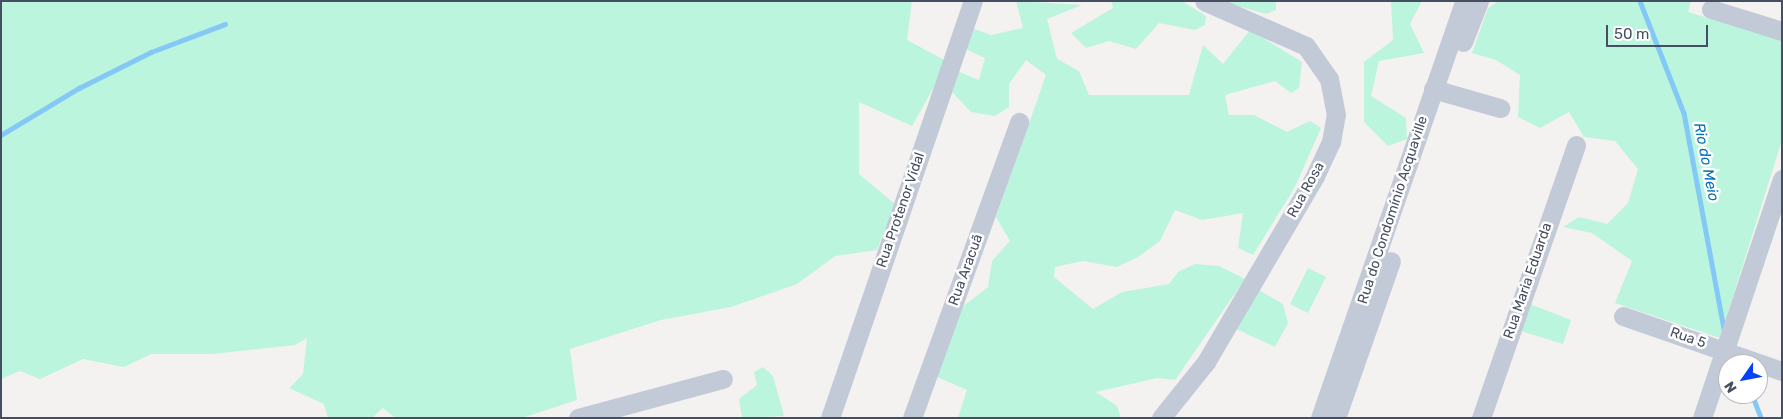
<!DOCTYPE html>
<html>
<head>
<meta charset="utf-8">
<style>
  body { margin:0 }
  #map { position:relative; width:1783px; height:419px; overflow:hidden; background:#f4f1f1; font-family:Rubik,sans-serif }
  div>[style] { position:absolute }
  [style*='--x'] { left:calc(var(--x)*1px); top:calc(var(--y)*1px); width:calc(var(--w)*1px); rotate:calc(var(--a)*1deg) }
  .green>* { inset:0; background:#bcf5dd }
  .stream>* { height:4.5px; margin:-2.25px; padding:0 2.25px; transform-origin:2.25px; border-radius:2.25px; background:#84c9f6 }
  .minor>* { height:19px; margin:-9.5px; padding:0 9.5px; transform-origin:9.5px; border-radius:9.5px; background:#c3cad7 }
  span { translate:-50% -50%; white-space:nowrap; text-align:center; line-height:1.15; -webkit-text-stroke:5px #fff; paint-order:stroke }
  .street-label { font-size:14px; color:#464f61 }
  .water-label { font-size:15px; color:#0070ba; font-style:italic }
  .frame { position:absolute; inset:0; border:2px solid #464f61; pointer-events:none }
  .north { position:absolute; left:1718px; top:354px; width:50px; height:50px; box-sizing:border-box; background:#fff; border:1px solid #b5b9c0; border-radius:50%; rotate:237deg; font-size:14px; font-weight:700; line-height:20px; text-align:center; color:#464f61 }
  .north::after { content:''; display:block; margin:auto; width:18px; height:22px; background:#0541fa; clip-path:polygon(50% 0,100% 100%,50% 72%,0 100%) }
  .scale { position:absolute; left:1606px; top:25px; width:102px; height:22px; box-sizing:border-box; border:2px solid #464f61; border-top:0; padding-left:6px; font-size:15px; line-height:18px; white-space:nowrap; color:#464f61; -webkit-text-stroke:4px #fff; paint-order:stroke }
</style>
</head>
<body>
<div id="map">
  <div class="green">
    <i style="clip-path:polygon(1px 1px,912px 1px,907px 40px,948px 62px,912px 126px,859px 102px,859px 174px,895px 204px,877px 250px,835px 256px,797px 284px,731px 307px,661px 320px,570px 349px,577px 400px,525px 417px,395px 418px,383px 408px,372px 418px,328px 418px,324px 404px,289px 388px,303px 374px,307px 338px,295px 345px,213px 354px,151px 354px,124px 367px,83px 359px,40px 379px,20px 371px,1px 379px)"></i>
    <i style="clip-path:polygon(1016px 1px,1082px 5px,1047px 19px,1057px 59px,1079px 71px,1089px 95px,1189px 95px,1203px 45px,1223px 64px,1250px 30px,1302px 62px,1299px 88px,1291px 93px,1275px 81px,1225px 95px,1229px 115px,1254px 115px,1287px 132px,1310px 121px,1321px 128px,1295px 187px,1253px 255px,1238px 248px,1243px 213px,1202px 220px,1175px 210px,1160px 241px,1138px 257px,1117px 267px,1083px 261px,1055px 267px,1054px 277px,1093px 309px,1122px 292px,1169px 284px,1178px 272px,1195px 264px,1219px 266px,1245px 279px,1175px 380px,1157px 378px,1096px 392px,1117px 406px,1121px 418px,958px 418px,967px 390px,937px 377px,961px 308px,988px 287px,992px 261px,1010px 241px,996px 217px,1046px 75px,1026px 60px,1009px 84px,1009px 107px,995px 116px,971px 112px,952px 92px,957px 71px,979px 80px,985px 58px,963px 48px,972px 28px,991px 35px,1023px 28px)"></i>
    <i style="clip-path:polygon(1111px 1px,1182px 1px,1206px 16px,1205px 25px,1195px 30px,1159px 23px,1136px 49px,1109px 41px,1086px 48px,1071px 33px,1113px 8px)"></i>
    <i style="clip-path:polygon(1220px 1px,1276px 1px,1276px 10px,1266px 14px)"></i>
    <i style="clip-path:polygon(1391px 1px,1422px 1px,1410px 24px,1424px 53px,1379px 61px,1371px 96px,1406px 118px,1407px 139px,1388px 146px,1364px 122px,1364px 62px,1393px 40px)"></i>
    <i style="clip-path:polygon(1499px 1px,1691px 1px,1688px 12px,1782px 40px,1782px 140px,1720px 338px,1615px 303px,1632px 261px,1592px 233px,1563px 227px,1579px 217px,1607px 224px,1628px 203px,1638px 169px,1615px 141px,1584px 137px,1569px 112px,1540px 128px,1518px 117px,1520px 75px,1496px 60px,1472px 53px,1488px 8px)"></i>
    <i style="clip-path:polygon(1308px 268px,1326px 277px,1308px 313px,1290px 304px)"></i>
    <i style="clip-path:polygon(1257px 289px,1283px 304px,1288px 323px,1275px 347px,1236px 329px)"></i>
    <i style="clip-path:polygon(1530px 304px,1571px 320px,1563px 344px,1521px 331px)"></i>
    <i style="clip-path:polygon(763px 367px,773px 376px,784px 416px,742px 418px,739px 399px,757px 385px,754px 372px)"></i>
  </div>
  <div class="stream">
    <i style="--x:1640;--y:1;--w:120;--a:68.6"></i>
    <i style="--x:1684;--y:113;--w:219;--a:79.5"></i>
    <i style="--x:1;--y:135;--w:91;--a:-31.1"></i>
    <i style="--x:79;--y:88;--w:80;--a:-26.6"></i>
    <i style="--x:151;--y:52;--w:79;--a:-20.7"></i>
    <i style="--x:1752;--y:394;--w:26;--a:69"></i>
  </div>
  <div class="minor">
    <i style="--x:1711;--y:9;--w:74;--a:17.2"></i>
    <i style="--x:1463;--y:42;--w:44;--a:-68.7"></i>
    <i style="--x:1433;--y:89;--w:70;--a:15.8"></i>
    <i style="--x:1623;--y:316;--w:168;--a:19.1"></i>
    <i style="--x:578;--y:418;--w:150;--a:-15.1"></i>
    <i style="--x:830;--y:418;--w:441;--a:-71.1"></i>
    <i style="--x:912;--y:418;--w:315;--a:-70.1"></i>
    <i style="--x:1161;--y:418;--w:72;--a:-51.2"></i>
    <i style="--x:1206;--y:362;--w:216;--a:-59.6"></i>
    <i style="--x:1315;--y:176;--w:38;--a:-65"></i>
    <i style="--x:1331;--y:142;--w:27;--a:-80"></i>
    <i style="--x:1336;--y:115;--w:37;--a:-101"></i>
    <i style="--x:1329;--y:79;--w:40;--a:-124.9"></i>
    <i style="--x:1306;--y:46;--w:111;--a:-156.2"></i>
    <i style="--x:1320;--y:418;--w:441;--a:-70.9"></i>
    <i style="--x:1336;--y:418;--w:166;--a:-70.7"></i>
    <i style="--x:1481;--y:418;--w:289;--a:-70.8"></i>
    <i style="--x:1702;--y:418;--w:252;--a:-71.5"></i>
  </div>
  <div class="street-label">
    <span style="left:1306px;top:190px;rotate:-61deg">Rua Rosa</span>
    <span style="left:901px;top:210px;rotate:-71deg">Rua Protenor Vidal</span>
    <span style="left:1393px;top:210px;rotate:-72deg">Rua do Condomínio Acquaville</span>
    <span style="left:966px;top:270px;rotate:-70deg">Rua Aracuã</span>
    <span style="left:1528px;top:281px;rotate:-71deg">Rua Maria Eduarda</span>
    <span style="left:1688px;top:338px;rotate:19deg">Rua 5</span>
  </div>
  <div class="water-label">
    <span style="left:1706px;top:162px;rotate:79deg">Rio do Meio</span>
  </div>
  <div class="frame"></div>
  <div class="north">N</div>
  <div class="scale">50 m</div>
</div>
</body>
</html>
